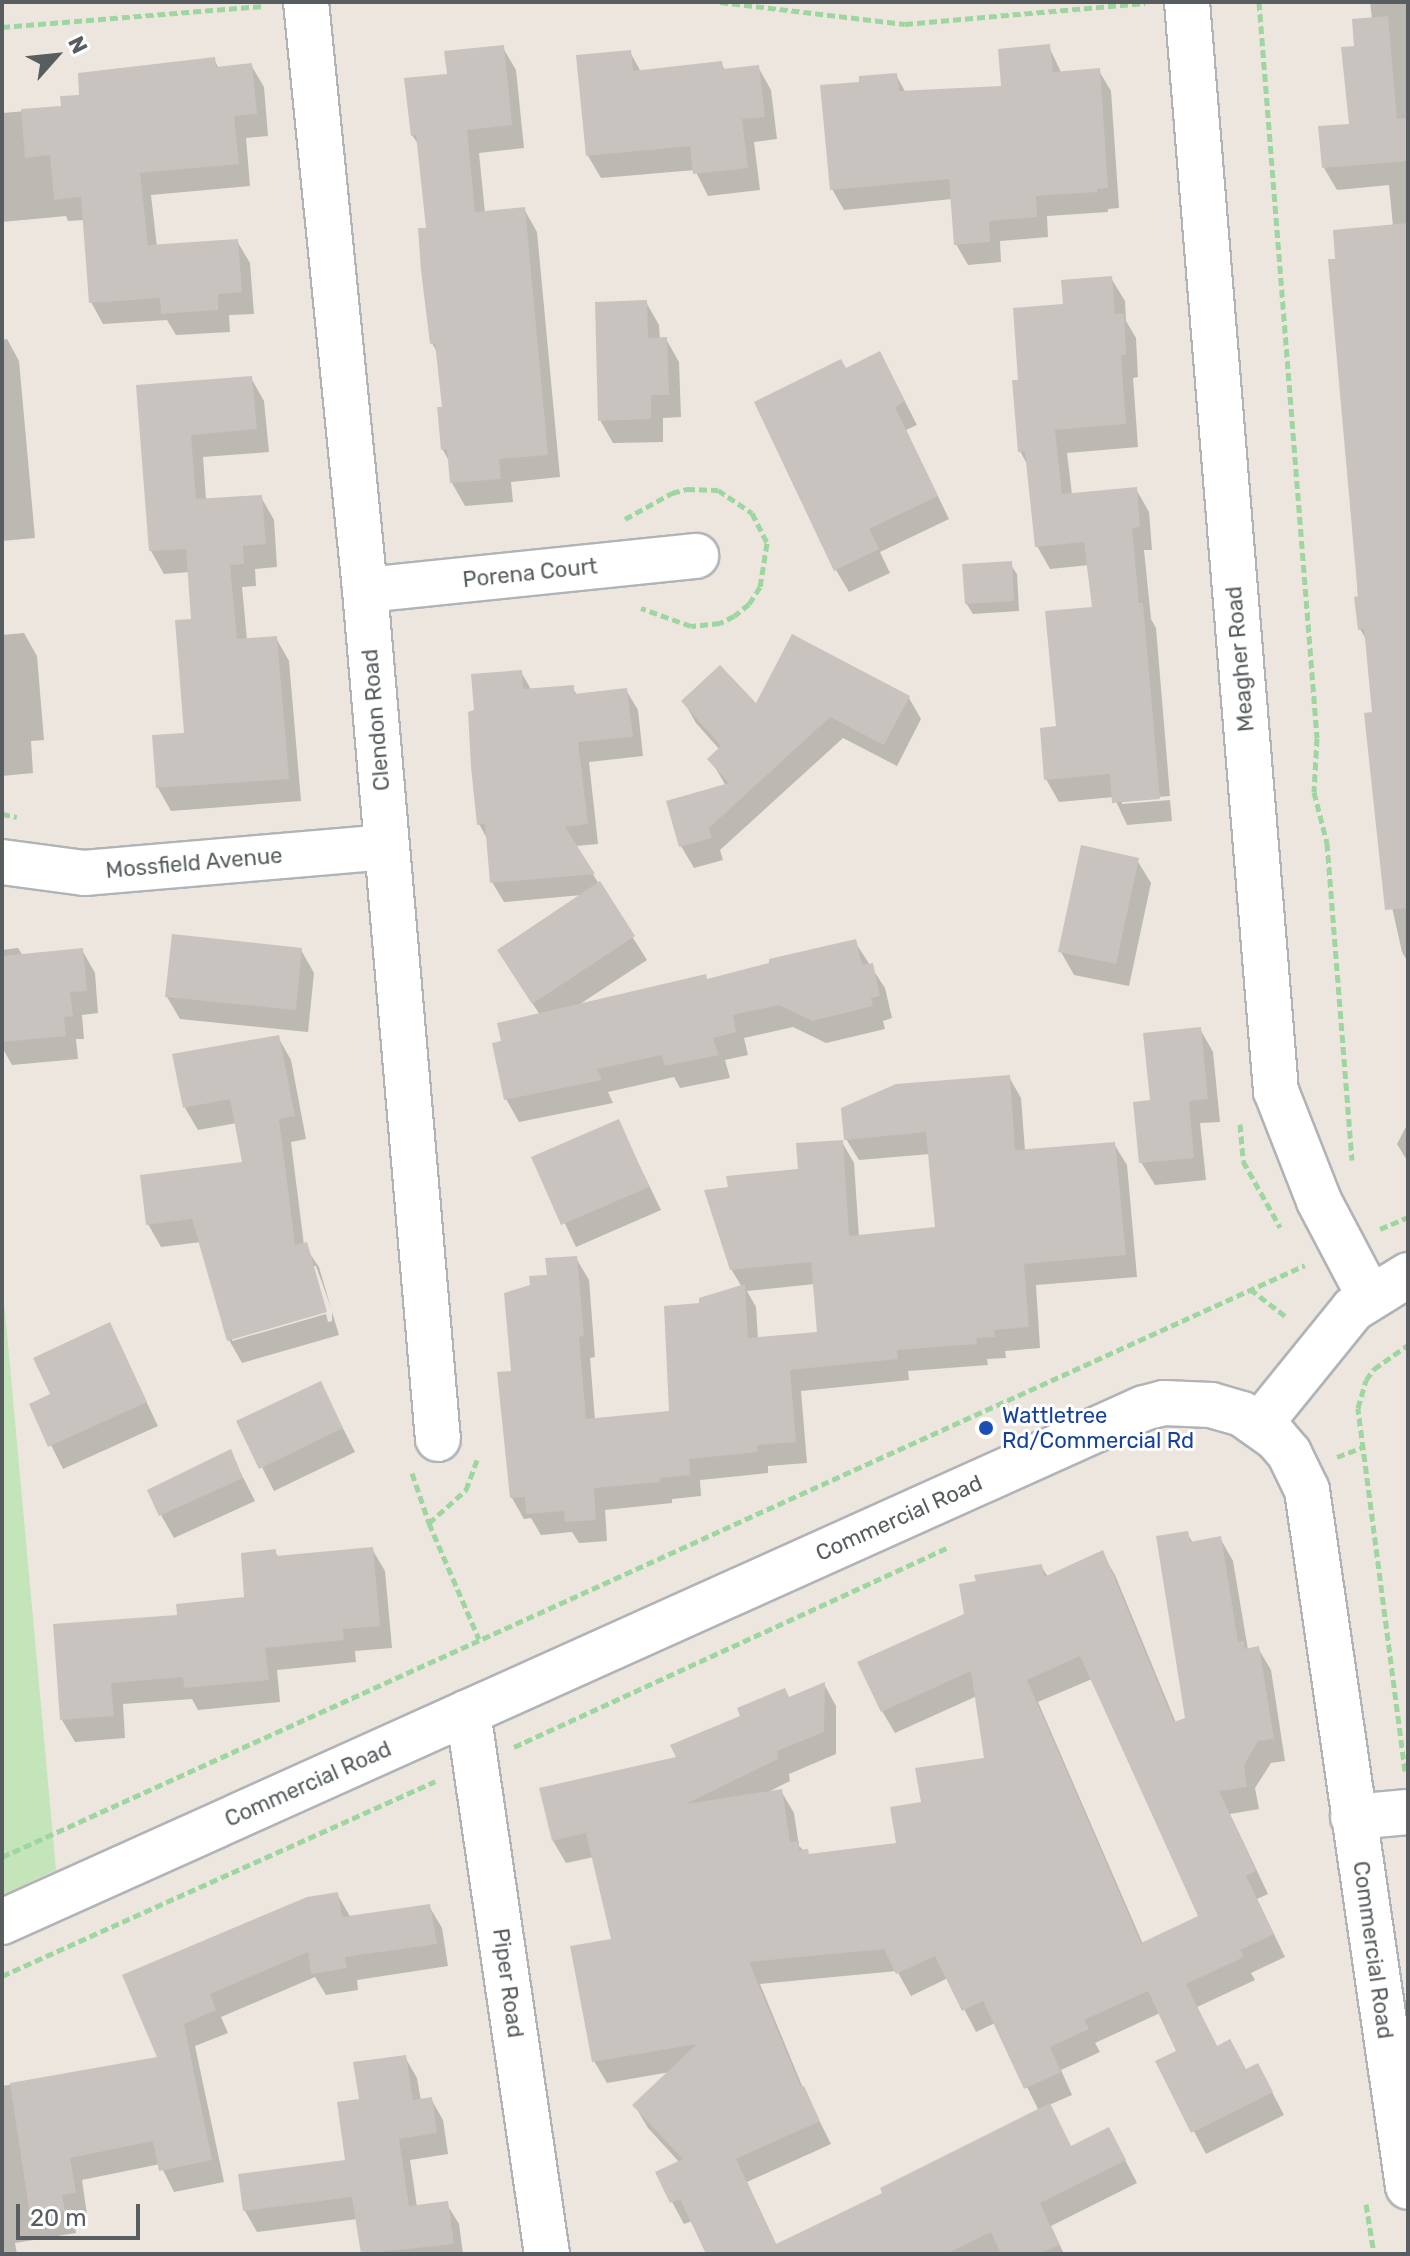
<!DOCTYPE html>
<html>
<head>
<meta charset="utf-8">
<style>
  body { margin:0 }
  #map { position:relative; width:1410px; height:2256px; overflow:hidden; background:#ece6df; font-family:Rubik,sans-serif }
  div>[style] { position:absolute }
  [style*='--x'] { left:calc(var(--x)*1px); top:calc(var(--y)*1px); width:calc(var(--w)*1px); rotate:calc(var(--a)*1deg) }
  .green>* { inset:0; background:#c4e4ba }
  .shadow>* { inset:0; background:#0003 }
  .building>* { inset:0; background:#c8c3be }
  .path>* { height:5px; margin-top:-2.5px; transform-origin:0; background:repeating-linear-gradient(90deg,#9ed69f 0 8px,transparent 0 12px) }
  .roads { filter:drop-shadow(2px 0 #b0b4b7) drop-shadow(-2px 0 #b0b4b7) drop-shadow(0 2px #b0b4b7) drop-shadow(0 -2px #b0b4b7) }
  .minor>* { height:44px; margin:-22px; padding:0 22px; transform-origin:22px; border-radius:22px; background:#fff }
  .secondary>* { height:44px; margin:-22px; padding:0 22px; transform-origin:22px; border-radius:22px; background:#fff }
  .dots>* { width:22px; height:22px; translate:-50% -50%; box-sizing:border-box; border:4px solid #fff; border-radius:50% }
  span { translate:-50% -50%; white-space:nowrap; text-align:center; line-height:1.15; -webkit-text-stroke:6px #fff; paint-order:stroke }
  .street-label { font-size:22px; color:#585e60 }
  .transit-label { font-size:22px; color:#164399 }
  .left { translate:0 -50%; text-align:left }
  .frame { position:absolute; inset:0; border:4px solid #585e60; pointer-events:none }
  .north { position:absolute; left:16px; top:16px; width:80px; height:80px; -webkit-text-stroke:6px #fff; paint-order:stroke; rotate:63deg; font-size:22px; font-weight:700; line-height:32px; text-align:center; color:#585e60 }
  .north::after { content:''; display:block; margin:auto; width:28px; height:36px; background:#585e60; clip-path:polygon(50% 0,100% 100%,50% 72%,0 100%) }
  .scale { position:absolute; left:16px; top:2204px; width:124px; height:36px; box-sizing:border-box; border:4px solid #585e60; border-top:0; padding-left:10px; font-size:24px; line-height:28px; white-space:nowrap; color:#585e60; -webkit-text-stroke:6px #fff; paint-order:stroke }
</style>
</head>
<body>
<div id="map">
  <div class="green">
    <i style="clip-path:polygon(2px 1279px,56px 1870px,2px 1895px)"></i>
  </div>
  <div class="shadow">
    <i style="clip-path:polygon(1370px 2px,1408px 2px,1408px 962px,1402px 952px,1383px 867px,1374px 714px,1367px 641px,1360px 629px,1337px 261px,1393px 226px,1389px 185px,1337px 190px,1324px 168px,1351px 125px,1356px 48px,1372px 19px)"></i>
    <i style="clip-path:polygon(1049px 47px,1062px 74px,1099px 71px,1111px 91px,1119px 208px,1108px 209px,1108px 212px,1047px 216px,1048px 237px,1000px 241px,1001px 262px,968px 265px,956px 244px,952px 199px,844px 210px,832px 189px,861px 84px,896px 75px,906px 93px,1004px 88px)"></i>
    <i style="clip-path:polygon(503px 48px,516px 70px,524px 148px,479px 153px,485px 213px,524px 209px,537px 232px,560px 477px,511px 482px,513px 502px,465px 506px,452px 483px,450px 463px,443px 450px,444px 408px,439px 356px,432px 343px,428px 230px,420px 147px,412px 135px,449px 76px)"></i>
    <i style="clip-path:polygon(630px 52px,641px 72px,721px 63px,725px 70px,758px 67px,771px 90px,777px 139px,754px 142px,760px 190px,708px 196px,695px 170px,601px 178px,588px 156px)"></i>
    <i style="clip-path:polygon(214px 59px,219px 69px,251px 65px,264px 87px,268px 136px,246px 138px,250px 186px,151px 195px,157px 247px,237px 241px,250px 263px,254px 314px,229px 315px,230px 332px,176px 335px,167px 320px,103px 324px,91px 302px,84px 220px,68px 221px,66px 216px,2px 222px,2px 113px,63px 108px,82px 96px)"></i>
    <i style="clip-path:polygon(1111px 278px,1125px 301px,1126px 321px,1136px 338px,1138px 377px,1133px 378px,1138px 447px,1067px 453px,1072px 495px,1136px 489px,1149px 512px,1152px 550px,1144px 550px,1151px 619px,1156px 628px,1170px 796px,1122px 800px,1122px 804px,1170px 800px,1172px 821px,1127px 825px,1114px 797px,1059px 802px,1046px 779px,1094px 609px,1089px 565px,1050px 569px,1037px 546px,1028px 466px,1020px 451px,1020px 381px,1066px 306px)"></i>
    <i style="clip-path:polygon(646px 302px,659px 325px,660px 340px,666px 339px,679px 362px,681px 417px,663px 418px,663px 442px,613px 443px,600px 420px)"></i>
    <i style="clip-path:polygon(7px 339px,19px 361px,35px 538px,2px 541px,2px 340px)"></i>
    <i style="clip-path:polygon(880px 353px,917px 425px,906px 430px,949px 519px,880px 552px,890px 573px,849px 592px,836px 570px,846px 371px)"></i>
    <i style="clip-path:polygon(251px 378px,264px 401px,269px 452px,203px 457px,206px 500px,261px 497px,274px 520px,277px 567px,255px 569px,256px 586px,242px 587px,247px 640px,276px 638px,289px 661px,301px 801px,171px 811px,158px 788px,186px 735px,193px 620px,190px 572px,164px 574px,151px 551px,138px 387px)"></i>
    <i style="clip-path:polygon(1010px 564px,1017px 574px,1019px 611px,973px 614px,966px 603px)"></i>
    <i style="clip-path:polygon(24px 633px,37px 656px,44px 740px,31px 741px,33px 773px,2px 776px,2px 635px)"></i>
    <i style="clip-path:polygon(521px 672px,532px 691px,572px 687px,577px 695px,626px 690px,638px 710px,643px 756px,589px 762px,598px 844px,575px 846px,647px 960px,577px 1006px,708px 981px,855px 942px,885px 988px,892px 1018px,883px 1021px,885px 1029px,826px 1043px,793px 1027px,744px 1038px,748px 1055px,725px 1060px,730px 1078px,680px 1088px,674px 1077px,608px 1092px,613px 1103px,519px 1122px,506px 1099px,503px 1042px,540px 1015px,513px 973px,582px 895px,504px 902px,492px 882px,489px 842px,479px 824px)"></i>
    <i style="clip-path:polygon(909px 698px,921px 719px,897px 766px,843px 738px,720px 850px,723px 860px,694px 868px,681px 846px,668px 802px,726px 786px,710px 759px,720px 750px,696px 723px,684px 702px,756px 707px)"></i>
    <i style="clip-path:polygon(1137px 860px,1151px 883px,1129px 986px,1074px 975px,1061px 952px)"></i>
    <i style="clip-path:polygon(18px 948px,23px 956px,82px 950px,95px 973px,98px 1013px,82px 1015px,84px 1039px,76px 1039px,78px 1059px,12px 1065px,2px 1047px,2px 950px)"></i>
    <i style="clip-path:polygon(301px 950px,314px 973px,308px 1032px,180px 1019px,167px 997px)"></i>
    <i style="clip-path:polygon(1200px 1029px,1213px 1052px,1220px 1122px,1200px 1123px,1206px 1180px,1155px 1185px,1141px 1162px,1152px 1102px)"></i>
    <i style="clip-path:polygon(278px 1037px,291px 1060px,306px 1139px,291px 1142px,304px 1245px,319px 1267px,331px 1308px,316px 1266px,312px 1266px,232px 1337px,232px 1341px,326px 1314px,328px 1322px,332px 1321px,332px 1312px,339px 1335px,242px 1363px,229px 1340px,201px 1242px,161px 1247px,148px 1224px,244px 1164px,237px 1123px,198px 1130px,185px 1108px)"></i>
    <i style="clip-path:polygon(evenodd,1009px 1077px,1021px 1098px,1025px 1151px,1114px 1144px,1127px 1165px,1137px 1277px,1036px 1285px,1040px 1348px,1005px 1351px,1006px 1358px,987px 1359px,988px 1365px,908px 1371px,909px 1380px,801px 1391px,807px 1463px,768px 1466px,768px 1473px,700px 1480px,701px 1496px,672px 1499px,672px 1503px,605px 1510px,607px 1541px,579px 1543px,572px 1532px,541px 1535px,531px 1518px,524px 1519px,512px 1498px,513px 1372px,532px 1286px,576px 1258px,589px 1280px,595px 1357px,590px 1358px,595px 1420px,671px 1413px,701px 1305px,742px 1287px,731px 1269px,730px 1189px,800px 1171px,842px 1142px,854px 1163px,859px 1237px,937px 1229px,930px 1154px,859px 1160px,846px 1139px,1009px 1077px,815px 1284px,820px 1333px,758px 1339px,756px 1307px,747px 1291px,815px 1284px)"></i>
    <i style="clip-path:polygon(618px 1121px,661px 1210px,576px 1247px,534px 1158px)"></i>
    <i style="clip-path:polygon(1408px 1123px,1408px 1162px,1397px 1144px)"></i>
    <i style="clip-path:polygon(109px 1324px,158px 1426px,63px 1469px,31px 1405px,53px 1394px)"></i>
    <i style="clip-path:polygon(320px 1383px,355px 1452px,274px 1491px,239px 1422px)"></i>
    <i style="clip-path:polygon(230px 1452px,255px 1501px,174px 1538px,161px 1515px)"></i>
    <i style="clip-path:polygon(evenodd,1187px 1533px,1193px 1543px,1220px 1538px,1233px 1561px,1248px 1650px,1258px 1648px,1271px 1670px,1285px 1761px,1271px 1763px,1255px 1788px,1259px 1809px,1230px 1814px,1268px 1894px,1257px 1899px,1285px 1957px,1251px 1973px,1255px 1980px,1197px 2007px,1218px 2048px,1270px 2088px,1284px 2115px,1206px 2154px,1157px 2062px,1179px 2052px,1160px 2013px,1095px 2043px,1100px 2052px,1061px 2070px,1072px 2095px,1049px 2105px,1072px 2148px,1121px 2152px,1137px 2183px,1051px 2226px,1064px 2254px,708px 2254px,692px 2221px,684px 2224px,672px 2202px,680px 2163px,648px 2128px,635px 2106px,670px 2072px,607px 2083px,594px 2061px,613px 1941px,594px 1857px,566px 1863px,553px 1841px,678px 1759px,789px 1699px,824px 1684px,836px 1706px,836px 1754px,789px 1774px,790px 1781px,768px 1792px,781px 1791px,794px 1813px,799px 1846px,810px 1856px,899px 1845px,923px 1804px,986px 1759px,977px 1696px,895px 1733px,882px 1711px,966px 1615px,1041px 1566px,1048px 1577px,1102px 1553px,1115px 1575px,1176px 1723px,1187px 1720px,1187px 1533px,1092px 1679px,1201px 1917px,1143px 1944px,1038px 1702px,1092px 1679px,1187px 1533px,897px 1971px,911px 1996px,948px 1978px,976px 2032px,995px 2023px,1039px 2111px,885px 2194px,777px 2246px,747px 2182px,831px 2144px,803px 2088px,760px 1984px,897px 1971px)"></i>
    <i style="clip-path:polygon(372px 1549px,385px 1571px,392px 1648px,355px 1651px,356px 1662px,277px 1670px,280px 1702px,198px 1710px,192px 1699px,123px 1704px,125px 1738px,75px 1742px,62px 1720px,179px 1617px,246px 1599px,275px 1551px,278px 1557px)"></i>
    <i style="clip-path:polygon(337px 1894px,351px 1918px,429px 1906px,442px 1928px,448px 1966px,357px 1980px,358px 1990px,326px 1995px,315px 1977px,221px 2017px,228px 2033px,195px 2046px,224px 2182px,174px 2192px,160px 2164px,82px 2180px,87px 2215px,74px 2217px,76px 2233px,15px 2243px,17px 2254px,2px 2254px,2px 2086px,159px 2059px,124px 1976px)"></i>
    <i style="clip-path:polygon(405px 2057px,417px 2078px,421px 2101px,431px 2099px,443px 2120px,448px 2154px,410px 2160px,417px 2207px,446px 2203px,459px 2224px,463px 2254px,363px 2254px,357px 2219px,257px 2232px,245px 2211px,240px 2176px,348px 2162px,361px 2100px)"></i>
  </div>
  <div class="building">
    <i style="clip-path:polygon(1388px 16px,1397px 119px,1408px 118px,1408px 161px,1322px 168px,1318px 126px,1349px 124px,1341px 47px,1354px 46px,1352px 19px)"></i>
    <i style="clip-path:polygon(1050px 44px,1053px 72px,1100px 68px,1108px 188px,1097px 189px,1097px 192px,1036px 196px,1037px 217px,989px 221px,990px 242px,954px 245px,949px 179px,830px 190px,820px 85px,859px 82px,859px 76px,897px 73px,899px 91px,1001px 86px,998px 49px)"></i>
    <i style="clip-path:polygon(504px 45px,512px 125px,467px 130px,475px 212px,525px 207px,548px 455px,499px 459px,501px 479px,450px 483px,447px 449px,441px 450px,437px 407px,442px 407px,435px 343px,430px 344px,421px 270px,418px 228px,426px 228px,416px 135px,411px 136px,404px 78px,447px 74px,444px 51px)"></i>
    <i style="clip-path:polygon(631px 50px,633px 71px,722px 61px,723px 69px,759px 65px,765px 117px,742px 119px,748px 168px,693px 174px,690px 146px,586px 156px,576px 55px)"></i>
    <i style="clip-path:polygon(215px 57px,216px 67px,252px 63px,257px 114px,234px 116px,239px 164px,140px 173px,148px 245px,238px 239px,242px 292px,218px 294px,218px 310px,161px 314px,160px 298px,89px 303px,81px 197px,54px 200px,50px 155px,25px 158px,21px 109px,61px 106px,60px 96px,79px 95px,78px 73px)"></i>
    <i style="clip-path:polygon(1408px 223px,1408px 908px,1385px 910px,1364px 713px,1372px 712px,1364px 629px,1358px 630px,1354px 597px,1358px 596px,1328px 259px,1335px 259px,1333px 230px)"></i>
    <i style="clip-path:polygon(1112px 276px,1115px 314px,1124px 313px,1126px 355px,1121px 355px,1126px 424px,1055px 430px,1062px 494px,1137px 487px,1140px 527px,1132px 528px,1139px 603px,1143px 603px,1160px 799px,1112px 803px,1110px 774px,1044px 780px,1040px 728px,1056px 726px,1045px 611px,1092px 607px,1084px 542px,1035px 547px,1025px 452px,1018px 452px,1012px 380px,1018px 380px,1013px 308px,1063px 304px,1061px 280px)"></i>
    <i style="clip-path:polygon(647px 300px,648px 338px,667px 337px,669px 395px,651px 395px,651px 419px,598px 421px,595px 302px)"></i>
    <i style="clip-path:polygon(880px 351px,905px 401px,895px 407px,938px 496px,869px 529px,879px 549px,834px 571px,754px 402px,841px 359px,846px 368px)"></i>
    <i style="clip-path:polygon(252px 376px,257px 429px,191px 435px,196px 499px,262px 495px,266px 544px,243px 546px,244px 564px,230px 565px,237px 639px,277px 636px,289px 779px,156px 788px,152px 735px,184px 733px,175px 620px,191px 619px,186px 549px,149px 551px,136px 385px)"></i>
    <i style="clip-path:polygon(1012px 561px,1014px 601px,965px 604px,962px 564px)"></i>
    <i style="clip-path:polygon(792px 634px,910px 696px,884px 745px,830px 717px,709px 828px,712px 838px,679px 847px,666px 801px,729px 783px,707px 759px,721px 746px,681px 701px,720px 665px,756px 703px)"></i>
    <i style="clip-path:polygon(522px 670px,523px 689px,574px 685px,574px 694px,627px 688px,633px 737px,578px 742px,588px 824px,565px 827px,595px 874px,490px 883px,485px 824px,477px 825px,471px 767px,468px 712px,474px 710px,471px 674px)"></i>
    <i style="clip-path:polygon(1081px 845px,1139px 858px,1116px 964px,1058px 952px)"></i>
    <i style="clip-path:polygon(600px 881px,635px 936px,532px 1004px,497px 950px)"></i>
    <i style="clip-path:polygon(172px 934px,302px 948px,296px 1010px,165px 997px)"></i>
    <i style="clip-path:polygon(856px 939px,862px 965px,873px 963px,880px 996px,871px 998px,873px 1006px,812px 1021px,779px 1005px,733px 1015px,736px 1032px,713px 1038px,719px 1055px,665px 1066px,662px 1055px,597px 1069px,602px 1080px,504px 1100px,492px 1043px,501px 1041px,497px 1023px,706px 974px,707px 979px,769px 963px,769px 959px)"></i>
    <i style="clip-path:polygon(83px 948px,87px 991px,70px 992px,73px 1016px,64px 1017px,66px 1036px,2px 1042px,2px 956px)"></i>
    <i style="clip-path:polygon(1201px 1027px,1208px 1099px,1189px 1101px,1194px 1158px,1139px 1163px,1133px 1102px,1150px 1100px,1143px 1033px)"></i>
    <i style="clip-path:polygon(279px 1035px,295px 1116px,279px 1119px,295px 1245px,307px 1242px,327px 1312px,227px 1341px,192px 1219px,146px 1225px,140px 1175px,242px 1162px,230px 1099px,183px 1108px,172px 1054px)"></i>
    <i style="clip-path:polygon(1010px 1075px,1015px 1150px,1115px 1142px,1126px 1255px,1024px 1264px,1029px 1327px,994px 1330px,995px 1337px,976px 1338px,977px 1344px,897px 1350px,898px 1359px,790px 1370px,796px 1442px,757px 1445px,757px 1452px,689px 1459px,690px 1475px,660px 1478px,660px 1482px,594px 1488px,596px 1520px,565px 1522px,564px 1511px,526px 1514px,525px 1497px,510px 1498px,497px 1372px,511px 1371px,504px 1293px,530px 1285px,529px 1276px,547px 1275px,545px 1258px,577px 1256px,584px 1336px,579px 1337px,586px 1419px,669px 1411px,664px 1306px,699px 1303px,699px 1298px,745px 1284px,748px 1338px,817px 1332px,811px 1262px,730px 1270px,704px 1190px,728px 1187px,726px 1176px,798px 1169px,796px 1143px,843px 1140px,849px 1236px,935px 1227px,926px 1132px,844px 1140px,841px 1108px,896px 1084px)"></i>
    <i style="clip-path:polygon(619px 1119px,649px 1187px,561px 1225px,531px 1157px)"></i>
    <i style="clip-path:polygon(110px 1322px,147px 1402px,48px 1447px,29px 1404px,50px 1394px,33px 1358px)"></i>
    <i style="clip-path:polygon(321px 1381px,343px 1428px,259px 1469px,236px 1421px)"></i>
    <i style="clip-path:polygon(231px 1449px,243px 1478px,159px 1516px,147px 1490px)"></i>
    <i style="clip-path:polygon(evenodd,1188px 1531px,1190px 1542px,1221px 1536px,1238px 1642px,1244px 1641px,1245px 1649px,1259px 1646px,1274px 1739px,1258px 1741px,1244px 1765px,1247px 1787px,1219px 1791px,1256px 1871px,1246px 1876px,1274px 1934px,1240px 1950px,1244px 1957px,1186px 1984px,1217px 2046px,1230px 2039px,1246px 2069px,1258px 2063px,1273px 2092px,1191px 2133px,1155px 2061px,1176px 2051px,1148px 1991px,1084px 2020px,1089px 2029px,1050px 2047px,1061px 2072px,1024px 2089px,983px 2001px,962px 2011px,935px 1956px,896px 1974px,884px 1949px,749px 1962px,801px 2087px,804px 2086px,820px 2121px,736px 2159px,776px 2244px,882px 2193px,880px 2188px,1050px 2103px,1071px 2146px,1109px 2127px,1126px 2160px,1040px 2203px,1059px 2245px,1039px 2254px,1001px 2254px,991px 2232px,946px 2254px,706px 2254px,680px 2199px,670px 2203px,655px 2172px,683px 2159px,632px 2105px,697px 2044px,592px 2062px,570px 1946px,611px 1939px,586px 1833px,552px 1841px,539px 1788px,676px 1757px,670px 1745px,740px 1716px,737px 1708px,785px 1688px,789px 1697px,825px 1682px,824px 1732px,777px 1751px,778px 1759px,686px 1804px,782px 1789px,790px 1842px,799px 1841px,799px 1850px,808px 1849px,809px 1854px,896px 1843px,890px 1807px,921px 1802px,915px 1768px,984px 1758px,971px 1671px,881px 1712px,857px 1662px,964px 1614px,959px 1584px,976px 1581px,974px 1575px,1042px 1564px,1044px 1577px,1103px 1550px,1174px 1722px,1185px 1718px,1156px 1536px,1188px 1531px,1080px 1656px,1198px 1916px,1141px 1943px,1027px 1680px,1080px 1656px)"></i>
    <i style="clip-path:polygon(373px 1547px,380px 1626px,343px 1629px,344px 1640px,265px 1648px,269px 1680px,184px 1688px,183px 1677px,111px 1683px,114px 1716px,60px 1720px,53px 1624px,177px 1615px,176px 1604px,244px 1597px,241px 1553px,276px 1549px,276px 1556px)"></i>
    <i style="clip-path:polygon(338px 1892px,342px 1917px,430px 1904px,437px 1944px,345px 1957px,347px 1968px,311px 1974px,308px 1952px,210px 1994px,216px 2010px,184px 2024px,212px 2160px,159px 2171px,153px 2141px,70px 2158px,76px 2193px,62px 2195px,65px 2211px,30px 2216px,10px 2083px,157px 2057px,122px 1975px,307px 1897px)"></i>
    <i style="clip-path:polygon(406px 2055px,413px 2100px,432px 2097px,437px 2133px,399px 2139px,409px 2206px,448px 2201px,454px 2244px,361px 2254px,352px 2197px,243px 2211px,238px 2174px,345px 2160px,337px 2102px,359px 2099px,353px 2062px)"></i>
  </div>
  <div class="path">
    <i style="--x:720;--y:2;--w:186;--a:6.8"></i>
    <i style="--x:905;--y:24;--w:241;--a:-5"></i>
    <i style="--x:1259;--y:2;--w:738;--a:85.49"></i>
    <i style="--x:1317;--y:738;--w:54;--a:93.2"></i>
    <i style="--x:1314;--y:792;--w:53;--a:75.7"></i>
    <i style="--x:1327;--y:843;--w:318;--a:85.5"></i>
    <i style="--x:2;--y:27;--w:263;--a:-4.6"></i>
    <i style="--x:625;--y:519;--w:54;--a:-29"></i>
    <i style="--x:672;--y:493;--w:16;--a:-15"></i>
    <i style="--x:687;--y:489;--w:31;--a:2"></i>
    <i style="--x:718;--y:490;--w:41;--a:34.1"></i>
    <i style="--x:752;--y:513;--w:34;--a:63"></i>
    <i style="--x:767;--y:543;--w:45;--a:99"></i>
    <i style="--x:760;--y:587;--w:20;--a:123"></i>
    <i style="--x:749;--y:604;--w:19;--a:141"></i>
    <i style="--x:734;--y:616;--w:16;--a:153"></i>
    <i style="--x:720;--y:623;--w:29;--a:174"></i>
    <i style="--x:691;--y:626;--w:53;--a:-160.2"></i>
    <i style="--x:2;--y:814;--w:15;--a:11"></i>
    <i style="--x:1240;--y:1124;--w:37;--a:85"></i>
    <i style="--x:1243;--y:1161;--w:76;--a:60.7"></i>
    <i style="--x:1380;--y:1229;--w:30;--a:-23"></i>
    <i style="--x:1250;--y:1289;--w:44;--a:37.6"></i>
    <i style="--x:1337;--y:1457;--w:28;--a:-21"></i>
    <i style="--x:412;--y:1473;--w:53;--a:71.2"></i>
    <i style="--x:429;--y:1523;--w:126;--a:66.7"></i>
    <i style="--x:429;--y:1523;--w:50;--a:-41.7"></i>
    <i style="--x:466;--y:1490;--w:33;--a:-70"></i>
    <i style="--x:514;--y:1747;--w:478;--a:-24.7"></i>
    <i style="--x:1405;--y:1771;--w:366;--a:-97.4"></i>
    <i style="--x:1358;--y:1408;--w:29;--a:-74"></i>
    <i style="--x:1366;--y:1380;--w:14;--a:-54"></i>
    <i style="--x:1374;--y:1369;--w:42;--a:-35.2"></i>
    <i style="--x:2;--y:1857;--w:1431;--a:-24.43"></i>
    <i style="--x:2;--y:1976;--w:475;--a:-24.2"></i>
    <i style="--x:1366;--y:2204;--w:51;--a:80.9"></i>
  </div>
  <div class="roads">
    <div class="minor">
      <i style="--x:306;--y:2;--w:591;--a:84.27"></i>
      <i style="--x:365;--y:590;--w:852;--a:85.09"></i>
      <i style="--x:1187;--y:2;--w:1093;--a:85.33"></i>
      <i style="--x:1276;--y:1091;--w:118;--a:68.6"></i>
      <i style="--x:1319;--y:1201;--w:107;--a:62.2"></i>
      <i style="--x:365;--y:590;--w:333;--a:-5.9"></i>
      <i style="--x:2;--y:862;--w:83;--a:7.6"></i>
      <i style="--x:84;--y:873;--w:304;--a:-4.9"></i>
      <i style="--x:1260;--y:1424;--w:148;--a:-51"></i>
      <i style="--x:1353;--y:1309;--w:65;--a:-31.7"></i>
      <i style="--x:468;--y:1712;--w:548;--a:81.71"></i>
      <i style="--x:1353;--y:1817;--w:55;--a:-5.2"></i>
    </div>
    <div class="secondary">
      <i style="--x:2;--y:1922;--w:1252;--a:-24.23"></i>
      <i style="--x:1144;--y:1408;--w:21;--a:-14"></i>
      <i style="--x:1164;--y:1403;--w:47;--a:2.4"></i>
      <i style="--x:1211;--y:1405;--w:32;--a:16"></i>
      <i style="--x:1242;--y:1414;--w:42;--a:35.2"></i>
      <i style="--x:1276;--y:1438;--w:20;--a:49"></i>
      <i style="--x:1289;--y:1453;--w:41;--a:64.1"></i>
      <i style="--x:1307;--y:1490;--w:704;--a:81.75"></i>
    </div>
  </div>
  <div class="dots">
    <i style="left:986px;top:1428px;background:#1a4fb4"></i>
  </div>
  <div class="street-label">
    <span style="left:530px;top:573px;rotate:-6deg">Porena Court</span>
    <span style="left:1240px;top:659px;rotate:-95deg">Meagher Road</span>
    <span style="left:376px;top:720px;rotate:-95deg">Clendon Road</span>
    <span style="left:194px;top:863px;rotate:-5deg">Mossfield Avenue</span>
    <span style="left:899px;top:1518px;rotate:-24deg">Commercial Road</span>
    <span style="left:308px;top:1784px;rotate:-24deg">Commercial Road</span>
    <span style="left:1373px;top:1950px;rotate:82deg">Commercial Road</span>
    <span style="left:508px;top:1983px;rotate:82deg">Piper Road</span>
  </div>
  <div class="transit-label">
    <span class="left" style="left:1002px;top:1428px">Wattletree<br>Rd/Commercial Rd</span>
  </div>
  <div class="frame"></div>
  <div class="north">N</div>
  <div class="scale">20 m</div>
</div>
</body>
</html>
